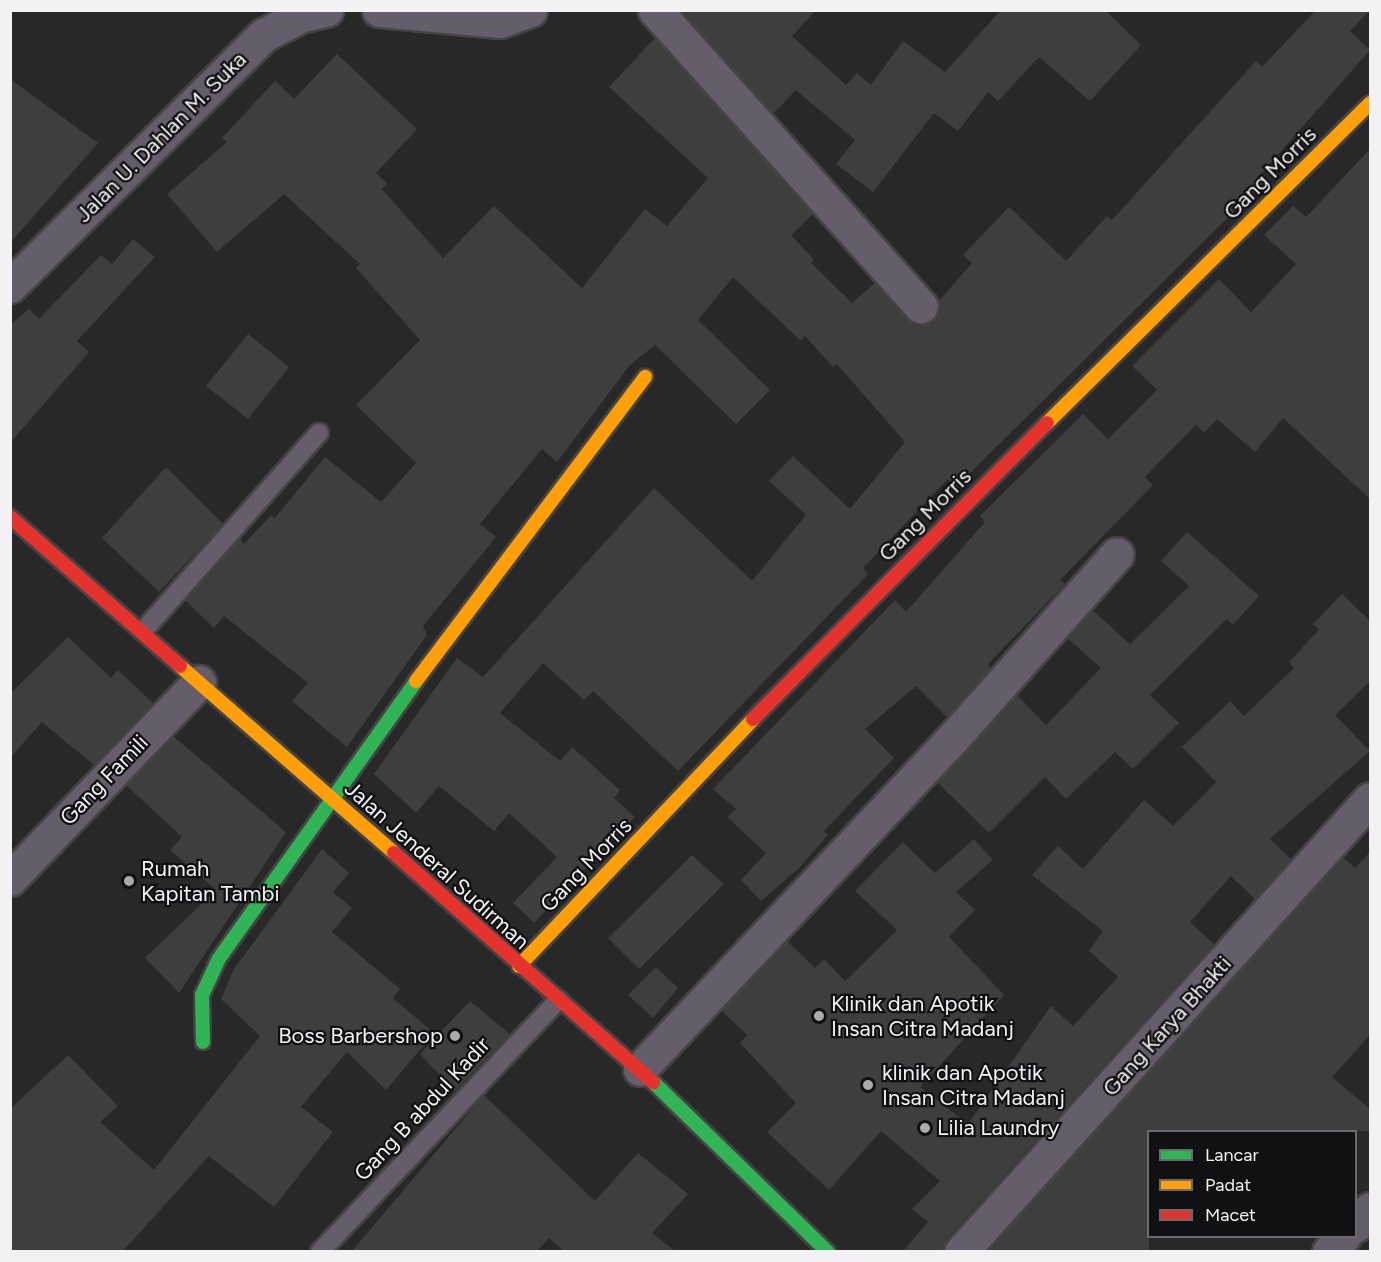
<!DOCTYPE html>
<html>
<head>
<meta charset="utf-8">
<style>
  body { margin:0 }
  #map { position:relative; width:1381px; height:1262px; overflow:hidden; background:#292829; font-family:Figtree,sans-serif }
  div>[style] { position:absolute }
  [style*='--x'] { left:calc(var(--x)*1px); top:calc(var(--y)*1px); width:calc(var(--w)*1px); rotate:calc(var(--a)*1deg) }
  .building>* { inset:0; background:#3f3e3f }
  .roads { filter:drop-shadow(2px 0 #454445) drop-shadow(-2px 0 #454445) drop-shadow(0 2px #454445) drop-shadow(0 -2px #454445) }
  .lane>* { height:18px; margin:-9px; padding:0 9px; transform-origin:9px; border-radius:9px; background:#655d6a }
  .street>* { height:33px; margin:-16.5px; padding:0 16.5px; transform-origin:16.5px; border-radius:16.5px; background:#655d6a }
  .fast>* { height:14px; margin:-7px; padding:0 7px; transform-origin:7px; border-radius:7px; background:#30b455 }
  .slow>* { height:14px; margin:-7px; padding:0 7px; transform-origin:7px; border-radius:7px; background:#ff9f0a }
  .jam>* { height:14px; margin:-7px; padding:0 7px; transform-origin:7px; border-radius:7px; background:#e5322d }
  .dots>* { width:16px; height:16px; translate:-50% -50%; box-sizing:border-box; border:3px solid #111012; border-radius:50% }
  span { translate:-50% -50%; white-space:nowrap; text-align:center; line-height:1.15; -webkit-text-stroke:4.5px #111012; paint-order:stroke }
  .street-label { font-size:22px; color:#f3f1f3 }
  .poi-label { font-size:22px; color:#f3f1f3 }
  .left { translate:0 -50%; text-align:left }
  .right { translate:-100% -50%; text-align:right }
  .frame { position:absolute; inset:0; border:12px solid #f3f1f3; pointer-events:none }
  .legend { position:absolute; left:1147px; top:1130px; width:210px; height:108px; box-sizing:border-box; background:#111012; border:2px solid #6b6a6c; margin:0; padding:8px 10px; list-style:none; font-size:18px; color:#f3f1f3 }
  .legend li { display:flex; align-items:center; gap:12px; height:30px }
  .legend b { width:30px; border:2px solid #6b6a6c }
</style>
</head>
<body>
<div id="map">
  <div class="building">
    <i style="clip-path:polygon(816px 10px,792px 36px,846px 85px,857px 73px,871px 85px,903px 41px,945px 72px,1001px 10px,1105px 10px,1141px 45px,1090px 101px,1039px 57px,998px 101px,988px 92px,958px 131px,934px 113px,873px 192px,836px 164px,855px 140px,796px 90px,773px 114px,681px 11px)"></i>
    <i style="clip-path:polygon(1316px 10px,1370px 10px,1350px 31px,1370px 50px,1260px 175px,1266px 180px,956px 487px,948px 479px,863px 568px,868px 574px,678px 771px,593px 691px,584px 700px,543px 663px,500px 713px,560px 761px,572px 747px,620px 790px,614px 798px,635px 817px,534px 923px,513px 903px,557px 857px,509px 813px,494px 831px,439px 786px,416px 813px,374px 774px,457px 658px,483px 677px,654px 488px,752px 581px,806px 515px,769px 481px,793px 456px,850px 509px,905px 442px,837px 364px,833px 367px,805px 336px,801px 341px,733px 277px,698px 320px,770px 390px,736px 424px,655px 345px,630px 365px,557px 462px,542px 449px,480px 524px,496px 537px,423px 626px,427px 635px,347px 747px,292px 701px,308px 683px,224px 616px,214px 628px,185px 600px,240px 539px,244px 544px,271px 515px,275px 518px,325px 457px,381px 502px,416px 463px,356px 405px,420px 340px,356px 268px,360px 264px,284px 194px,217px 252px,167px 194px,227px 142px,222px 138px,275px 81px,294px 99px,337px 54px,417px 129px,376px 173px,387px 183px,382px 189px,443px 258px,494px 206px,582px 288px,645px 209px,667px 226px,708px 178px,609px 87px,655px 38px,813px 214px,791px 235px,814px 260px,811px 263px,852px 303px,875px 283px,907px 319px,924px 324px,934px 320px,939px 301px,972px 263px,963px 255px,1009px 207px,1066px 261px,1107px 216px,1112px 220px,1256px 61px,1262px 67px)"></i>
    <i style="clip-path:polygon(10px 79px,98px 143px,10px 243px)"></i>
    <i style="clip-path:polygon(1371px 148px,1371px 500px,1283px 418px,1255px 452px,1217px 419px,1204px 433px,1196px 425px,1145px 477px,1153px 485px,1060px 580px,1065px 584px,988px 664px,991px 668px,947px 717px,916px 686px,865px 729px,894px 758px,824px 831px,828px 835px,799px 868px,761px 901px,741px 880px,766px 853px,727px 817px,736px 809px,713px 789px,895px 600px,906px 612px,985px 522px,980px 516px,1083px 414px,1108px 439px,1157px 390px,1132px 366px,1219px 279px,1251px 312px,1296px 264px,1264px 235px,1293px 206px,1306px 217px)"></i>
    <i style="clip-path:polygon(133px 239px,155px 257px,77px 341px,89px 352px,10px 443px,10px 325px,29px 309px,39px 319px,101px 255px,112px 264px)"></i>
    <i style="clip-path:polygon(248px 334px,289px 367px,248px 419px,206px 386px)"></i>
    <i style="clip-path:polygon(166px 467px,223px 524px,159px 592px,102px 538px)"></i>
    <i style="clip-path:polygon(1187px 532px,1259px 596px,1233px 625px,1227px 619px,1150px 695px,1179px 723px,1133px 769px,1115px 752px,1066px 799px,1045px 777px,989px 833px,937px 782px,1017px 695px,1046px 725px,1101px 668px,1067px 638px,1092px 610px,1130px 644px,1189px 586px,1161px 561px)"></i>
    <i style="clip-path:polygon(1342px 594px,1371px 622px,1371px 680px,1335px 715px,1370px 751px,1270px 839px,1291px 859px,1255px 899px,1231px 876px,1190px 922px,1214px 944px,947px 1239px,943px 1251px,903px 1251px,928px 1222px,912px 1209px,940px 1181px,881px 1131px,829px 1190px,767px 1132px,796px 1103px,740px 1043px,747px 1035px,721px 1010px,787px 941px,815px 968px,824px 959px,845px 981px,897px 930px,855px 891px,903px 842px,935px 873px,974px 839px,993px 860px,956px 892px,975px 910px,949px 937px,1004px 995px,920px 1087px,968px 1124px,1051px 1006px,1073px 1026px,1118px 977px,1089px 951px,1103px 931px,1032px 875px,1058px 846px,1083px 869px,1144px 800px,1173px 826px,1216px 782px,1182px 747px,1230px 701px,1244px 716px,1294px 668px,1289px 662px,1319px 630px,1313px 624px)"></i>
    <i style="clip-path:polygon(68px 637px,111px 678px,118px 670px,153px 703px,94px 765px,42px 722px,10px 758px,10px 694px)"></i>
    <i style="clip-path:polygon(173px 736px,286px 832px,179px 993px,145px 958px,216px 890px,170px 850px,182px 837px,126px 785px)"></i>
    <i style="clip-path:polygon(322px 849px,349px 873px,333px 892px,352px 908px,332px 932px,400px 989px,393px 998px,434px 1033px,386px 1090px,347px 1052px,301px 1107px,333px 1132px,274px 1207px,209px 1156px,123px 1251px,10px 1251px,10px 1109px,68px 1055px,118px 1106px,100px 1122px,154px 1170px,260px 1036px,221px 999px,234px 969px)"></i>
    <i style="clip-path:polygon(1371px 851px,1371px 1034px,1332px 1077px,1371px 1110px,1371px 1131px,1149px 1131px,1149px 1251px,987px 1251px,1343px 857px,1355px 868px)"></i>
    <i style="clip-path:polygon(692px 855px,724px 884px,639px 969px,608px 938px)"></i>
    <i style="clip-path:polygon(656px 967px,678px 988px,653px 1018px,628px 995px)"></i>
    <i style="clip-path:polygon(470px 1001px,510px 1034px,455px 1091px,420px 1054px)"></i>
    <i style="clip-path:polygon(484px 1095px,595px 1201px,638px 1153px,688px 1194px,652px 1233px,675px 1251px,564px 1251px,549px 1238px,537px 1251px,352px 1251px)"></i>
  </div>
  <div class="roads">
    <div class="lane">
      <i style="--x:143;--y:631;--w:265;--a:-48.4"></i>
      <i style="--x:320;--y:1252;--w:347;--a:-46.6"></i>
    </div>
    <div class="street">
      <i style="--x:379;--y:10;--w:121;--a:5.2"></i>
      <i style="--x:500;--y:21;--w:32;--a:-20"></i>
      <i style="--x:655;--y:10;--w:398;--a:48.1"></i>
      <i style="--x:10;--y:286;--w:357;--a:-44.7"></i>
      <i style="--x:264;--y:35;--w:40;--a:-28"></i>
      <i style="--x:299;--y:16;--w:28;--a:-13"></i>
      <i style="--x:10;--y:879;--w:273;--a:-46.2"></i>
      <i style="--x:640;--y:1069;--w:456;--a:-46.6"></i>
      <i style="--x:953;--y:738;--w:246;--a:-48.3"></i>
      <i style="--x:1356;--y:1225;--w:21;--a:-49"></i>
      <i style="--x:961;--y:1252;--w:610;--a:-47.92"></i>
      <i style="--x:1329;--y:1252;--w:22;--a:-47"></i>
    </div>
    <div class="fast">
      <i style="--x:203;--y:1042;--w:47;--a:-91.2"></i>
      <i style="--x:202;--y:995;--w:38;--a:-65"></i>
      <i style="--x:218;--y:960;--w:342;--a:-54.6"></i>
      <i style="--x:653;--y:1082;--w:244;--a:44.2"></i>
    </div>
    <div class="slow">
      <i style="--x:1047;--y:423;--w:455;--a:-44.7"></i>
      <i style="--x:180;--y:666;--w:284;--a:41.1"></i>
      <i style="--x:416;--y:681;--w:381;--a:-53"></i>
      <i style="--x:519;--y:966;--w:340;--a:-46.5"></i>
    </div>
    <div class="jam">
      <i style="--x:10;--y:517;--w:226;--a:41.2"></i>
      <i style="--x:753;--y:719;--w:417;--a:-45.2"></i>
      <i style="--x:394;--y:853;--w:346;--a:41.5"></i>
    </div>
  </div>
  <div class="dots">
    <i style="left:129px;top:881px;background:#acabac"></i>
    <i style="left:819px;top:1016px;background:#acabac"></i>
    <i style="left:455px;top:1036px;background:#acabac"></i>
    <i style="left:868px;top:1085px;background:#acabac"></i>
    <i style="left:925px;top:1128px;background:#acabac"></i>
  </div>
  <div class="street-label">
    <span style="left:161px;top:137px;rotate:-45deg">Jalan U. Dahlan M. Suka</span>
    <span style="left:1270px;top:173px;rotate:-45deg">Gang Morris</span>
    <span style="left:925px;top:515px;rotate:-45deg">Gang Morris</span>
    <span style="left:104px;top:780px;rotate:-46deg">Gang Famili</span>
    <span style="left:437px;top:865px;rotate:42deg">Jalan Jenderal Sudirman</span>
    <span style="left:586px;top:865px;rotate:-46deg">Gang Morris</span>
    <span style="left:1167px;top:1026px;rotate:-48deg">Gang Karya Bhakti</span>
    <span style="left:422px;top:1109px;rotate:-47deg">Gang B abdul Kadir</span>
  </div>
  <div class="poi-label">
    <span class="left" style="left:141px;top:881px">Rumah<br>Kapitan Tambi</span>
    <span class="left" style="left:831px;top:1016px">Klinik dan Apotik<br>Insan Citra Madanj</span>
    <span class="right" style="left:443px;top:1036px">Boss Barbershop</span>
    <span class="left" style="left:882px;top:1085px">klinik dan Apotik<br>Insan Citra Madanj</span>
    <span class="left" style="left:937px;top:1128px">Lilia Laundry</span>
  </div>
  <div class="frame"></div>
  <ul class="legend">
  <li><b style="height:8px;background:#30b455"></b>Lancar</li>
  <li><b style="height:8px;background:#ff9f0a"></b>Padat</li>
  <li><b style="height:8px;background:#e5322d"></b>Macet</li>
  </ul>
</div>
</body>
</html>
